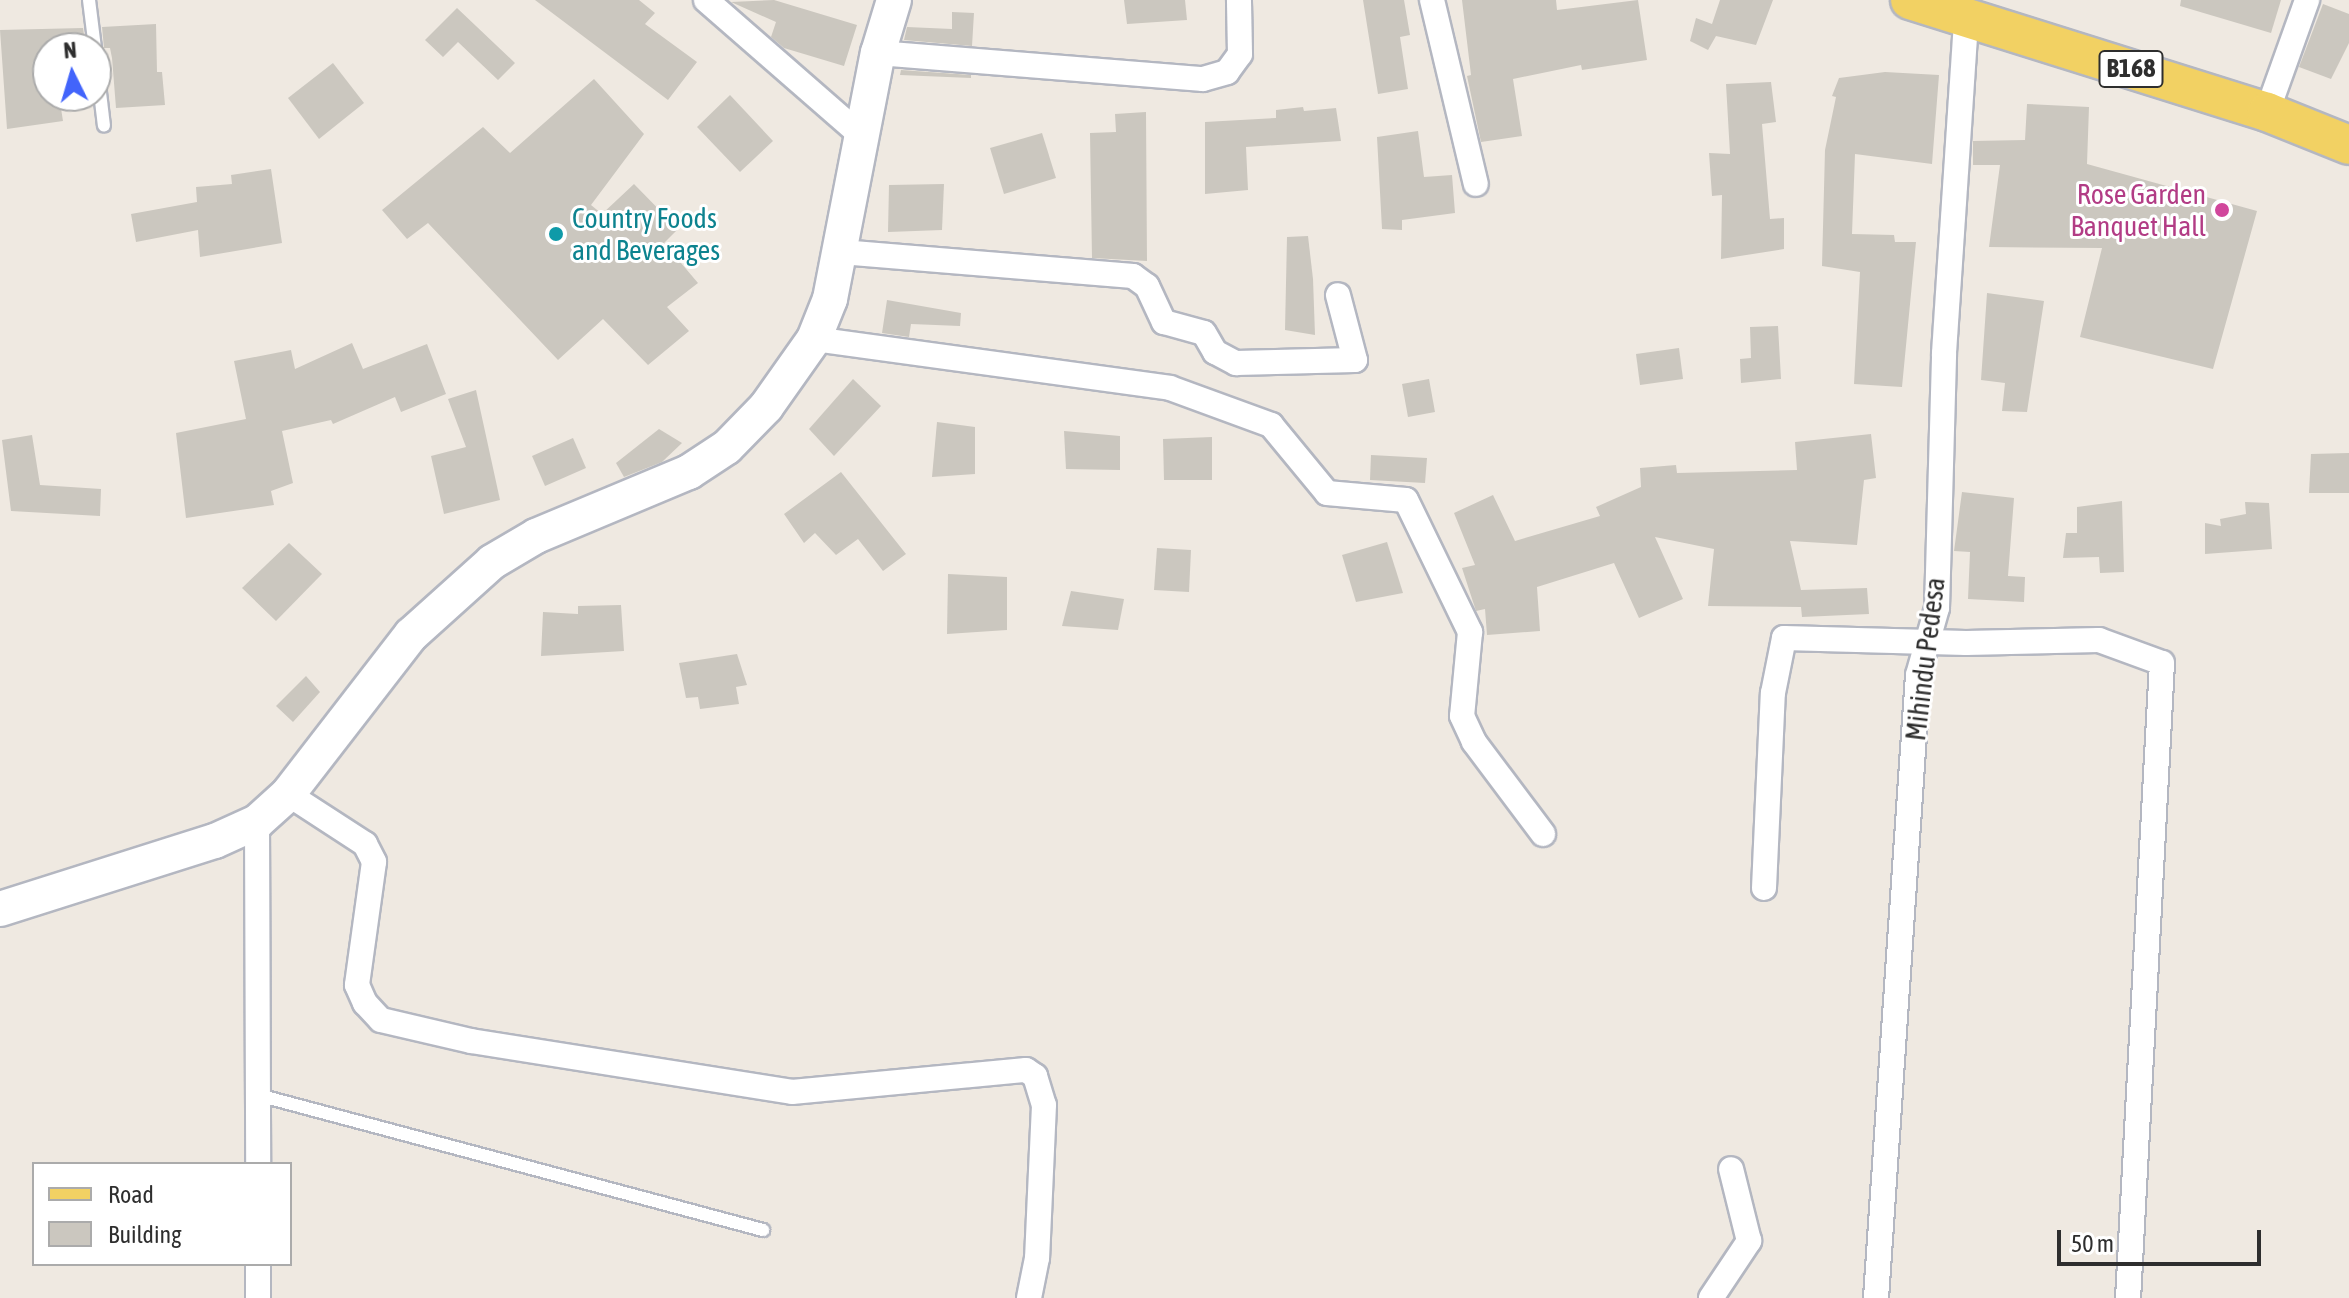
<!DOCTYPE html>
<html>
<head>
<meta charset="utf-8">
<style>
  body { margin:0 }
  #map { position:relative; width:2349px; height:1298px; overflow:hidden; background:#efe9e1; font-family:"Asap Condensed",sans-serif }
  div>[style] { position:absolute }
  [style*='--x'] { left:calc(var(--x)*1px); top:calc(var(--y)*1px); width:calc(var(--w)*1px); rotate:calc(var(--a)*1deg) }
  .building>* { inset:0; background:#cbc7bf }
  .roads { filter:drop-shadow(2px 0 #b4b7c1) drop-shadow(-2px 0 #b4b7c1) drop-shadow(0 2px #b4b7c1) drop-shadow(0 -2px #b4b7c1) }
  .lane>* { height:12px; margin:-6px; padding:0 6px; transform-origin:6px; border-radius:6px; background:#fff }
  .street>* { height:24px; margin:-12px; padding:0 12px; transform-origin:12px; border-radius:12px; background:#fff }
  .secondary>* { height:34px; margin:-17px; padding:0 17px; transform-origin:17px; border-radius:17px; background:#fff }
  .primary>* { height:38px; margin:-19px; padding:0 19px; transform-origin:19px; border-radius:19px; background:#f2d163 }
  .dots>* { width:22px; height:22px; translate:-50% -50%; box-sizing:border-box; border:4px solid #fff; border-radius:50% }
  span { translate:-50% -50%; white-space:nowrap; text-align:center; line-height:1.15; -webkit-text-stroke:6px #fff; paint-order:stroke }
  .shield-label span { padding:2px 6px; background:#fff; border:2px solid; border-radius:6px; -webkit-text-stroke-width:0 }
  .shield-label { font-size:26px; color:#2e2e2e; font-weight:700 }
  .hotel-label { font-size:28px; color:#b23c85 }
  .right { translate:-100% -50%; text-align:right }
  .culture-label { font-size:28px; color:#0d838f }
  .left { translate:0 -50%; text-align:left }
  .street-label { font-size:28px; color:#2e2e2e }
  .legend { position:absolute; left:32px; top:1162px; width:260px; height:104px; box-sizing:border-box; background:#fff; border:2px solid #ababab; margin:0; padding:10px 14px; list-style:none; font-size:24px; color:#2e2e2e }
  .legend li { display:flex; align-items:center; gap:16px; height:40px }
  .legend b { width:40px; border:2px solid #ababab }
  .north { position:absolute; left:32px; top:32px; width:80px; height:80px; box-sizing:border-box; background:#fff; border:2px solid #ababab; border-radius:50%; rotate:355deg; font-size:22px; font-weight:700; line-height:32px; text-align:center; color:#2e2e2e }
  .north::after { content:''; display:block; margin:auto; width:28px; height:36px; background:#4264fb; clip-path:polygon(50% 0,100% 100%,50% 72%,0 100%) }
  .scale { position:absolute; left:2057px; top:1230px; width:204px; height:36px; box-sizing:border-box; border:4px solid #2e2e2e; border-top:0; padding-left:10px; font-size:24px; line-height:28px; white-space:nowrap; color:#2e2e2e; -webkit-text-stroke:6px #fff; paint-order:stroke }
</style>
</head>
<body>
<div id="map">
  <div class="building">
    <i style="clip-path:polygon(535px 0,639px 0,655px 13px,645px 24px,697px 62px,668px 100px)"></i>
    <i style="clip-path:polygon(774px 0,857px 25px,844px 66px,784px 48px,771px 37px,776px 22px,731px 2px)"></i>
    <i style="clip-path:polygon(1124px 0,1185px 0,1187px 20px,1127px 24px)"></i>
    <i style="clip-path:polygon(1363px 0,1404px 0,1410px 35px,1400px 37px,1408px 89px,1378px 94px)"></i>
    <i style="clip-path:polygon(1462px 0,1556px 0,1557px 10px,1638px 0,1647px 60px,1582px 70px,1581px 65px,1513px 79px,1522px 136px,1481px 142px,1467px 76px,1471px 75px)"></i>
    <i style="clip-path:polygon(1720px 0,1773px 0,1756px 45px,1716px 36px,1708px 50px,1690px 41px,1696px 18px,1712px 24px)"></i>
    <i style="clip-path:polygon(2181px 0,2281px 0,2271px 33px,2180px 6px)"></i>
    <i style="clip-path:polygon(2323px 4px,2349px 14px,2349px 43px,2331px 79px,2299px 67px)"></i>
    <i style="clip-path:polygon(457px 8px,515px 63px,498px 80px,458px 42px,443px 57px,425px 40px)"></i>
    <i style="clip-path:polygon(952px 12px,974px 13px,972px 46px,904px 40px,907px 27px,952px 29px)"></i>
    <i style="clip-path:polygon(156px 24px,157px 72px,162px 72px,165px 105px,116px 108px,112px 58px,110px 48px,104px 48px,102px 27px)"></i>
    <i style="clip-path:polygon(83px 28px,86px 48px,48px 48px,48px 96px,59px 96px,63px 121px,7px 129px,0 30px)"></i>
    <i style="clip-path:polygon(333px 63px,364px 103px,319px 139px,288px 98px)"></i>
    <i style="clip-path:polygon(901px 70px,971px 75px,971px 78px,900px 75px)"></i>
    <i style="clip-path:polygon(1885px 72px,1939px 75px,1932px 164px,1855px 154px,1852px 234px,1894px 235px,1895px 242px,1916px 242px,1902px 387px,1854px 384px,1860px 272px,1822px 266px,1825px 150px,1836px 97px,1832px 96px,1839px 78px)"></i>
    <i style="clip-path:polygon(594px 79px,644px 134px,591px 205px,602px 214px,634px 184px,678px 229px,664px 243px,698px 283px,667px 307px,689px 331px,648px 365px,603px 319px,558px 360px,428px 223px,407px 239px,382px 210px,483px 127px,510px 153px)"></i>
    <i style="clip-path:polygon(1771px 82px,1776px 122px,1762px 124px,1770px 219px,1784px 218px,1784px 249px,1721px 259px,1722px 195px,1712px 196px,1709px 153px,1730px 154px,1726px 84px)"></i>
    <i style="clip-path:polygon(730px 95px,773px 141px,740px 172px,697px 127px)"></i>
    <i style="clip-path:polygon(2027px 104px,2089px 107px,2087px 164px,2257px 211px,2213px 369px,2080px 337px,2102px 248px,1989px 247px,2000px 165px,1973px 165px,1973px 141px,2025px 140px)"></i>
    <i style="clip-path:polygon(1303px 107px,1304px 111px,1336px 108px,1341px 141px,1246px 147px,1248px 190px,1205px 194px,1205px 122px,1276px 118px,1276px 110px)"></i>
    <i style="clip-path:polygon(1146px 112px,1147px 261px,1092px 258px,1090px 133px,1116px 132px,1115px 114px)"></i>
    <i style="clip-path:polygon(1418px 131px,1424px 177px,1452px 175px,1455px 213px,1402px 220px,1402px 230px,1382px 229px,1377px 137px)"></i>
    <i style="clip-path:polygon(1042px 133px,1056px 178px,1004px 194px,990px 148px)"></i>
    <i style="clip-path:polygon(271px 169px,282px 243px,200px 257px,198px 230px,136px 242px,131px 214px,197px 202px,196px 187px,232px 184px,231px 175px)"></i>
    <i style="clip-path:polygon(944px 184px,942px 230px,888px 232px,889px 185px)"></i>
    <i style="clip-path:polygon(1308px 236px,1313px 279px,1315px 335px,1285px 330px,1287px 237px)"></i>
    <i style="clip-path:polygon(1987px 293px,2044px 301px,2027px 412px,2002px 411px,2005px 383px,1981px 380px)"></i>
    <i style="clip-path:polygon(887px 300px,961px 313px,960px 326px,911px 324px,909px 337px,882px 333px)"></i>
    <i style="clip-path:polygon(1778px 326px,1781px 379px,1741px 383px,1740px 359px,1751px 358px,1750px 327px)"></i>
    <i style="clip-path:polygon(352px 343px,363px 369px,427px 344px,446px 394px,401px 412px,395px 397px,333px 424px,331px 420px,282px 431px,293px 483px,271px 491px,274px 505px,186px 518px,176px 433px,246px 419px,234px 361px,291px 350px,295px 369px)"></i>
    <i style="clip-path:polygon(1679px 348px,1683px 379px,1640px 385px,1636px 354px)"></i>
    <i style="clip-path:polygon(853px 379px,881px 406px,834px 456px,809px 429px)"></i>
    <i style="clip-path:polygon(1429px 379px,1435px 412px,1408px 417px,1402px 384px)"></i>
    <i style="clip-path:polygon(476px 390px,500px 500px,444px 514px,431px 456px,466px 447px,448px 399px)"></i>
    <i style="clip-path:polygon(937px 422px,975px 427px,975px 474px,932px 477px)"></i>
    <i style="clip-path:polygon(659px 429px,682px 443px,662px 462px,624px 477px,616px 463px)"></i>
    <i style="clip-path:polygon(1064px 431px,1120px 436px,1120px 470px,1066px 469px)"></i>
    <i style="clip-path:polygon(1871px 434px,1876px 478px,1864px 480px,1857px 545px,1790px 541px,1801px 590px,1867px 588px,1869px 614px,1802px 617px,1801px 607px,1708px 606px,1714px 549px,1655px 537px,1683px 599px,1639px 618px,1614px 563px,1537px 587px,1540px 631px,1487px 635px,1485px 609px,1476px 611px,1462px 568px,1475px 565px,1454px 513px,1493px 495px,1515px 541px,1600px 516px,1596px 507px,1641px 487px,1640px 468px,1676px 465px,1677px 473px,1797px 470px,1795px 442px)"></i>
    <i style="clip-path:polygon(32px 435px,40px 485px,101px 489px,100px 516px,11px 511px,2px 440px)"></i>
    <i style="clip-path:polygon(1212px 437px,1212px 480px,1164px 480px,1163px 439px)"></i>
    <i style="clip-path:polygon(573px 438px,586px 468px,545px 486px,532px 456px)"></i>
    <i style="clip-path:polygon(2349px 453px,2349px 493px,2309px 493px,2311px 454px)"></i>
    <i style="clip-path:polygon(1371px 455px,1427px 458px,1425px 483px,1370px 480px)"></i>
    <i style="clip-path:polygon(841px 472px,906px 554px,883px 571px,858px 539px,836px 555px,815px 533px,804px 543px,784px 514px)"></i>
    <i style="clip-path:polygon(1962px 492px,2014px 498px,2008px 576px,2025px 577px,2024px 602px,1968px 599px,1970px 552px,1954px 551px)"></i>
    <i style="clip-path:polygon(2122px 501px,2124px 572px,2100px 573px,2099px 557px,2063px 558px,2066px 533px,2077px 533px,2077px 507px)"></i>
    <i style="clip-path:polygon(2245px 502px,2269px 503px,2272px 549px,2205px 554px,2205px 523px,2221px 526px,2220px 519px,2246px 514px)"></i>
    <i style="clip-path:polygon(1387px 542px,1403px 593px,1356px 602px,1342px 555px)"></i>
    <i style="clip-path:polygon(289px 543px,322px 574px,276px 621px,242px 588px)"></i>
    <i style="clip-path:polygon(1157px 548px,1191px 550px,1189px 592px,1154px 590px)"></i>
    <i style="clip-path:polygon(948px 574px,1007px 577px,1007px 630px,947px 634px)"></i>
    <i style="clip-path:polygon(1071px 591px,1124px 599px,1118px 630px,1062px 626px)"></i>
    <i style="clip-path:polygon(621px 605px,624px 651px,541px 656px,543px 612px,578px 614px,578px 606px)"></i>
    <i style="clip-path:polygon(737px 654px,747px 685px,736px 687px,739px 704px,700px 709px,698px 697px,686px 698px,679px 663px)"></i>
    <i style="clip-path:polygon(306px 676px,320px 692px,293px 722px,276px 706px)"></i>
  </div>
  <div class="roads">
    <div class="lane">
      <i style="--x:89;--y:0;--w:48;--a:82.9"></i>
      <i style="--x:96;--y:59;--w:67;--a:83.2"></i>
      <i style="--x:258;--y:1095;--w:523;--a:14.97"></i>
    </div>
    <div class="street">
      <i style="--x:706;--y:0;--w:207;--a:41.1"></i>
      <i style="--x:1432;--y:0;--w:189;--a:76.6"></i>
      <i style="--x:878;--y:53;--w:326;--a:4.6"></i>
      <i style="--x:1203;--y:79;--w:25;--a:-16"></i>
      <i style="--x:1227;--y:72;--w:22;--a:-54"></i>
      <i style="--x:1240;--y:54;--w:54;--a:-91.1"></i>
      <i style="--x:2267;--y:112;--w:119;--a:-70.3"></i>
      <i style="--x:841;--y:252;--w:293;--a:4.7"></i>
      <i style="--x:1133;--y:276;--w:17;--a:36"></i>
      <i style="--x:1147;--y:286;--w:40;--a:65"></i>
      <i style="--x:1164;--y:322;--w:41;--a:15.4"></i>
      <i style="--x:1204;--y:333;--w:22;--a:60"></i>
      <i style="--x:1215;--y:352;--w:24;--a:28"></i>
      <i style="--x:1236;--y:363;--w:119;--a:-1.4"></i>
      <i style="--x:1355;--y:360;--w:67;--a:-104.7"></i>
      <i style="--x:814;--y:339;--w:359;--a:7.8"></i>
      <i style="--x:1170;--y:388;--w:108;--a:20.1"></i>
      <i style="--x:1271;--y:425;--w:88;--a:50.5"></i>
      <i style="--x:1327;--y:493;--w:79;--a:5.1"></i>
      <i style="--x:1406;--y:500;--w:147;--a:64.1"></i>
      <i style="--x:1470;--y:632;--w:84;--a:95.4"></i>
      <i style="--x:1462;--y:716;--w:29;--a:65"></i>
      <i style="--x:1474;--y:742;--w:115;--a:53.1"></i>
      <i style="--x:288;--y:794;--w:92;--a:33"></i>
      <i style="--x:365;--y:844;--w:20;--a:63"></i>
      <i style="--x:374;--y:862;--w:124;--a:97.9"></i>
      <i style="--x:357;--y:985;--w:20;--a:66"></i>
      <i style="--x:365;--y:1003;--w:23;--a:47"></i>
      <i style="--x:381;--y:1020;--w:92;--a:13.1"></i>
      <i style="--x:471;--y:1041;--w:325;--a:9"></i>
      <i style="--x:792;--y:1092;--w:235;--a:-5.4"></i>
      <i style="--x:1026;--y:1070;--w:11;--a:34"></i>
      <i style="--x:1035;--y:1076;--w:30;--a:73"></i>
      <i style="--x:1044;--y:1105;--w:153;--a:92.6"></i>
      <i style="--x:1037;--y:1258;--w:41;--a:101.3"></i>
      <i style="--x:257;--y:822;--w:342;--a:89.8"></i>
      <i style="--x:1764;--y:888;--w:195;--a:-87.4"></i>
      <i style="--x:1773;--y:693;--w:56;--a:-78.7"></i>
      <i style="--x:1784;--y:638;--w:182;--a:1.6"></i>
      <i style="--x:1966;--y:643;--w:133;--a:-1.3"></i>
      <i style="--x:2099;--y:640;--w:67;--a:20.1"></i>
      <i style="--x:2162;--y:663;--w:636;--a:93.06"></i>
      <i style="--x:258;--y:1264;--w:34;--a:90"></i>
      <i style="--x:1711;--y:1298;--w:69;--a:-56.3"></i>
      <i style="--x:1749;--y:1241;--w:74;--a:-104"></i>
      <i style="--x:1876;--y:1298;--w:624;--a:-86.14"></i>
      <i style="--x:1918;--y:675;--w:70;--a:-74.2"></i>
      <i style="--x:1937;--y:608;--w:255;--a:-88.4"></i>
      <i style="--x:1944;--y:353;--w:334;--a:-86.2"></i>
    </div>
    <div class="secondary">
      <i style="--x:0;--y:909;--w:225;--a:-17.6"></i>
      <i style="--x:215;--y:841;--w:46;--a:-24.3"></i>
      <i style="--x:257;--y:822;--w:42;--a:-42.1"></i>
      <i style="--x:288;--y:794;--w:201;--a:-52.3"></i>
      <i style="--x:411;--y:635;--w:109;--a:-42"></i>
      <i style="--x:492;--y:562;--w:51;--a:-30.6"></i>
      <i style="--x:536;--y:536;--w:166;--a:-22.7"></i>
      <i style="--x:689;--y:472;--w:45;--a:-33.3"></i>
      <i style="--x:727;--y:447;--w:56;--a:-45.7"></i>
      <i style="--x:766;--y:407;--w:83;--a:-54.8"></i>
      <i style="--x:814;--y:339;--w:43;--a:-68.2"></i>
      <i style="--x:830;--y:299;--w:251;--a:-79"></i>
      <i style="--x:878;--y:53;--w:55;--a:-73.2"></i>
    </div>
    <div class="primary">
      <i style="--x:1910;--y:0;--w:374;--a:17.4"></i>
      <i style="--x:2267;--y:112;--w:88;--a:21.9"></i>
    </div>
  </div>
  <div class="dots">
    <i style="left:2222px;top:210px;background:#d1479c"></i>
    <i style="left:556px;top:234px;background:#0f9aa8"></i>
  </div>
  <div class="shield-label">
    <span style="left:2131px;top:69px">B168</span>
  </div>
  <div class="hotel-label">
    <span class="right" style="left:2206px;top:210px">Rose Garden<br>Banquet Hall</span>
  </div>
  <div class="culture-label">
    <span class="left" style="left:572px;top:234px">Country Foods<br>and Beverages</span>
  </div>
  <div class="street-label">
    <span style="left:1925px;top:659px;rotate:-83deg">Mihindu Pedesa</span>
  </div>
  <ul class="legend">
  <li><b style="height:10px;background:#f2d163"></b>Road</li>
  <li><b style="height:22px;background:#cbc7bf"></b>Building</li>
  </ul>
  <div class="north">N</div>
  <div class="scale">50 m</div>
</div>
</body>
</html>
